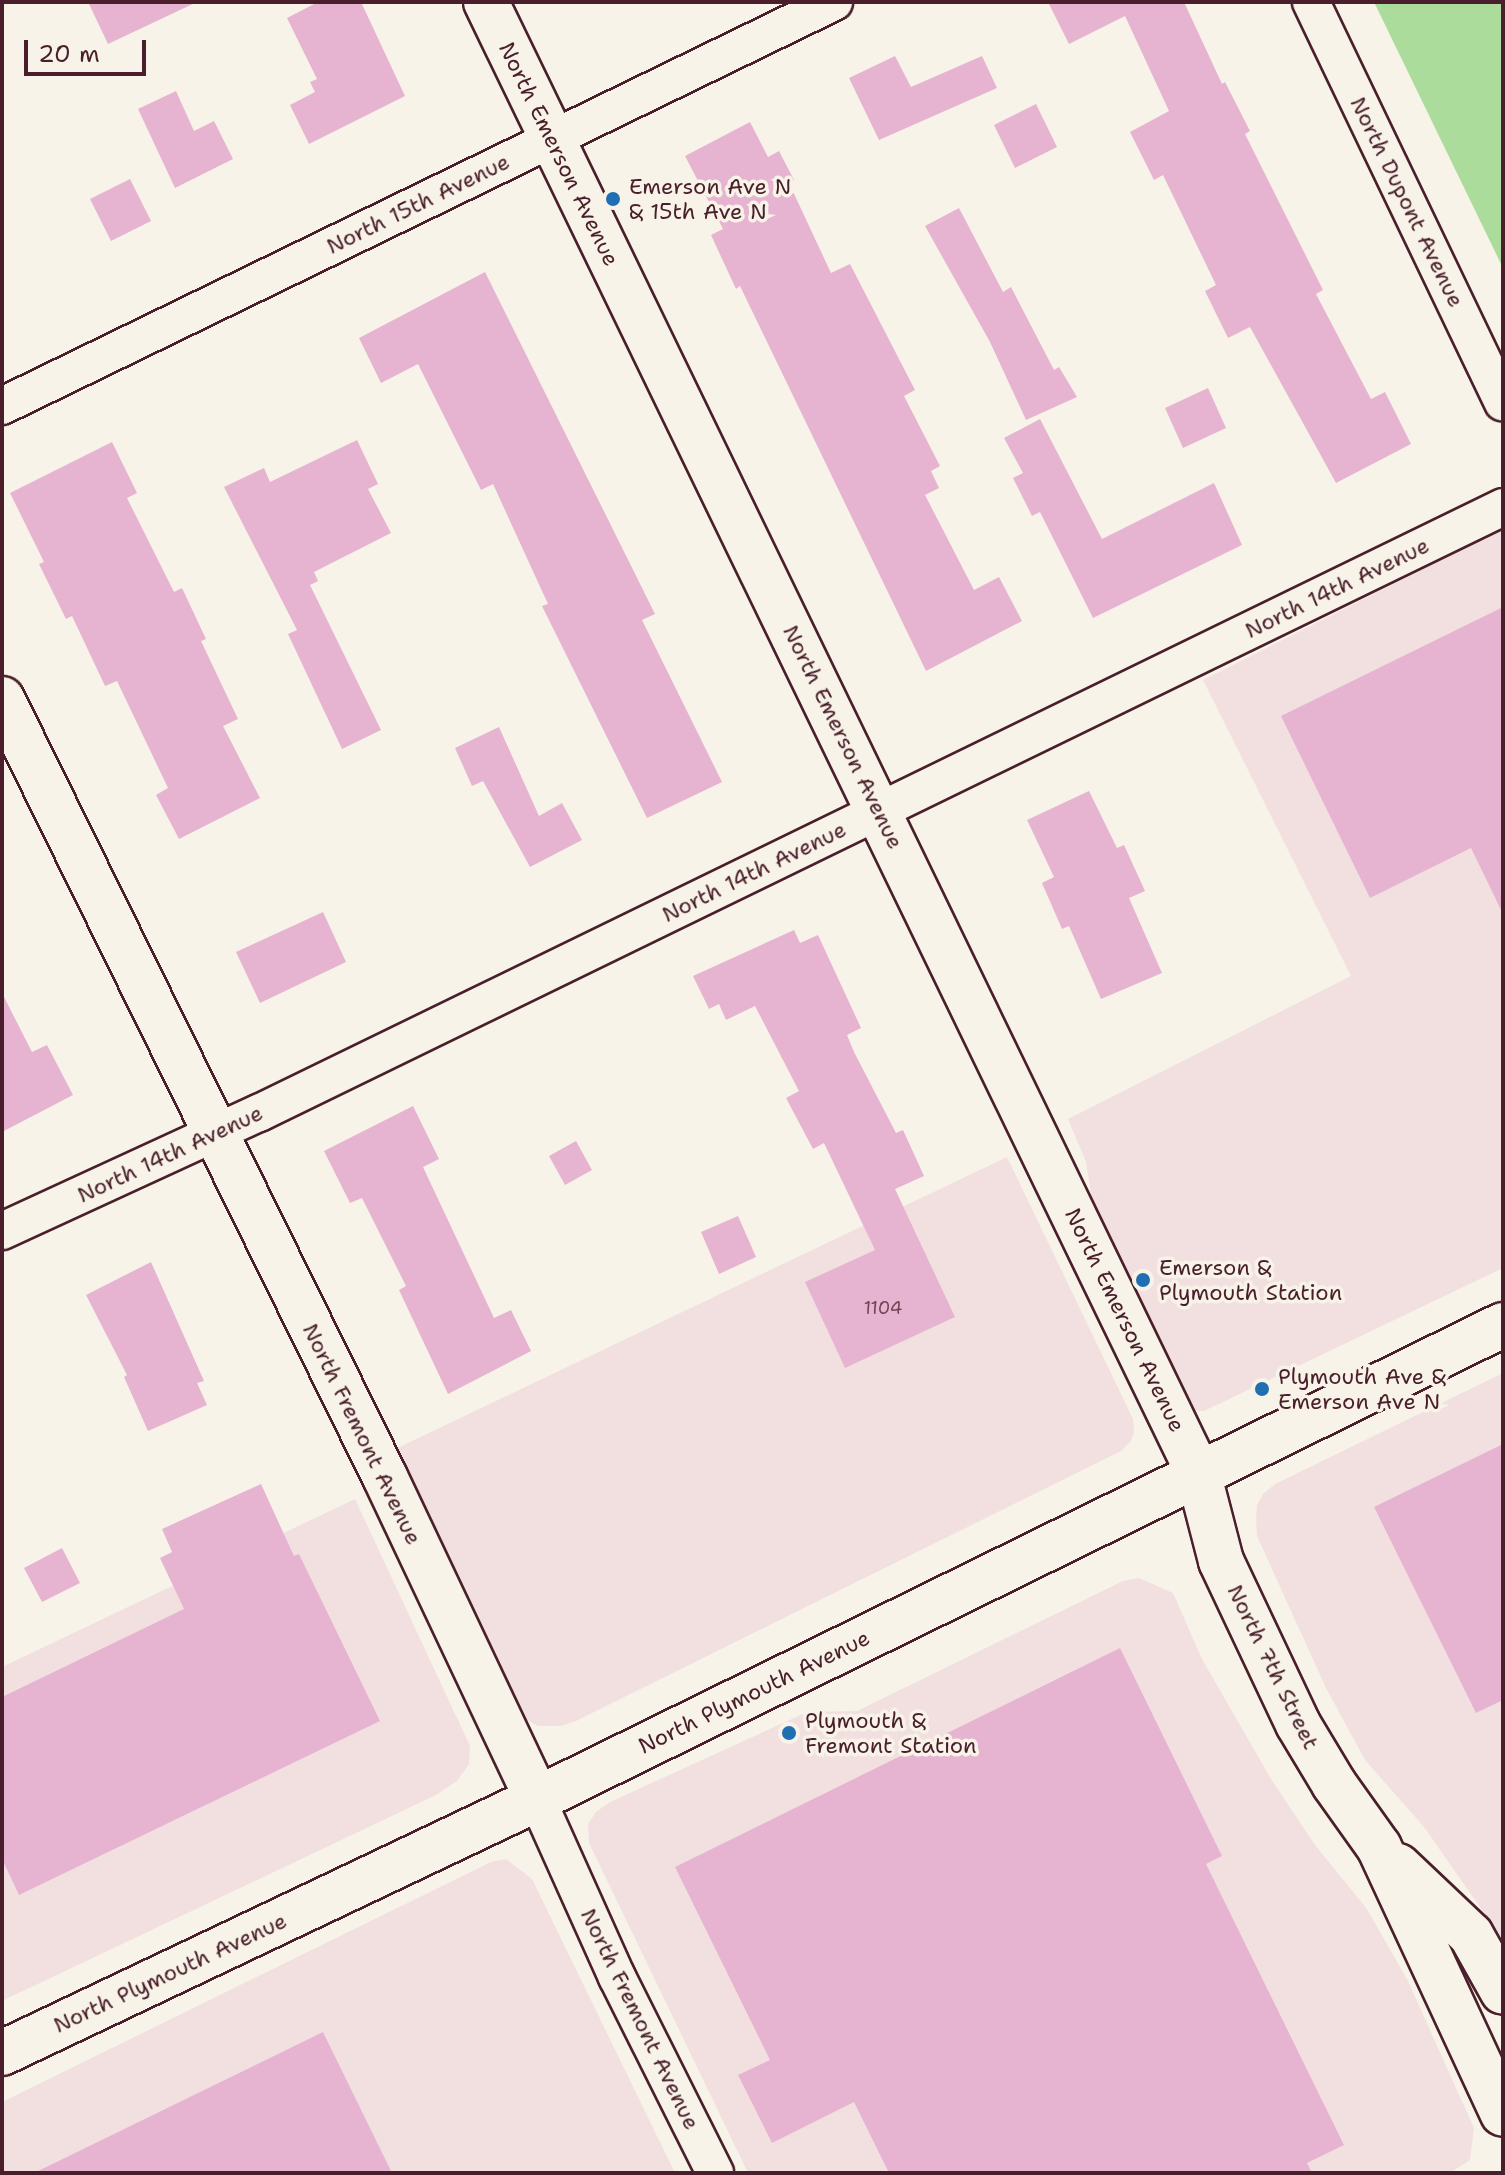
<!DOCTYPE html>
<html>
<head>
<meta charset="utf-8">
<style>
  body { margin:0 }
  #map { position:relative; width:1505px; height:2175px; overflow:hidden; background:#f7f3e8; font-family:"Shantell Sans",sans-serif }
  div>[style] { position:absolute }
  [style*='--x'] { left:calc(var(--x)*1px); top:calc(var(--y)*1px); width:calc(var(--w)*1px); rotate:calc(var(--a)*1deg) }
  .built>* { inset:0; background:#f2e0e1 }
  .green>* { inset:0; background:#acdc9c }
  .building>* { inset:0; background:#e6b4d1 }
  .roads { filter:drop-shadow(2px 0 #4a1f2b) drop-shadow(-2px 0 #4a1f2b) drop-shadow(0 2px #4a1f2b) drop-shadow(0 -2px #4a1f2b) }
  .street>* { height:36px; margin:-18px; padding:0 18px; transform-origin:18px; border-radius:18px; background:#f7f3e8 }
  .secondary>* { height:44px; margin:-22px; padding:0 22px; transform-origin:22px; border-radius:22px; background:#f7f3e8 }
  .dots>* { width:22px; height:22px; translate:-50% -50%; box-sizing:border-box; border:4px solid #f7f3e8; border-radius:50% }
  span { translate:-50% -50%; white-space:nowrap; text-align:center; line-height:1.15; -webkit-text-stroke:7px #f7f3e8; paint-order:stroke }
  .number-label { font-size:18px; color:#714454 }
  .number-label span { -webkit-text-stroke-width:0 }
  .street-label { font-size:22px; color:#4a1f2b }
  .poi-label { font-size:22px; color:#4a1f2b }
  .left { translate:0 -50%; text-align:left }
  .frame { position:absolute; inset:0; border:4px solid #4a1f2b; pointer-events:none }
  .scale { position:absolute; left:24px; top:40px; width:122px; height:36px; box-sizing:border-box; border:4px solid #4a1f2b; border-top:0; padding-left:10px; font-size:24px; line-height:28px; white-space:nowrap; color:#4a1f2b; -webkit-text-stroke:6px #f7f3e8; paint-order:stroke }
</style>
</head>
<body>
<div id="map">
  <div class="built">
    <i style="clip-path:polygon(1503px 529px,1503px 1268px,1204px 1411px,1190px 1410px,1098px 1238px,1086px 1162px,1068px 1119px,1351px 976px,1203px 680px)"></i>
    <i style="clip-path:polygon(1007px 1157px,1133px 1419px,1134px 1433px,1130px 1442px,1121px 1451px,576px 1721px,561px 1726px,538px 1726px,516px 1714px,389px 1452px)"></i>
    <i style="clip-path:polygon(1503px 1373px,1503px 1940px,1424px 1827px,1365px 1760px,1326px 1688px,1257px 1536px,1256px 1519px,1257px 1505px,1263px 1494px,1275px 1484px)"></i>
    <i style="clip-path:polygon(355px 1499px,470px 1746px,469px 1764px,457px 1781px,436px 1795px,2px 2001px,2px 1667px)"></i>
    <i style="clip-path:polygon(1139px 1578px,1173px 1593px,1202px 1659px,1271px 1779px,1315px 1845px,1367px 1909px,1408px 1981px,1474px 2128px,1470px 2160px,1450px 2173px,748px 2173px,589px 1843px,588px 1824px,596px 1812px,610px 1802px,807px 1712px,857px 1711px,1123px 1581px)"></i>
    <i style="clip-path:polygon(506px 1859px,532px 1879px,675px 2173px,2px 2173px,2px 2102px,491px 1862px)"></i>
  </div>
  <div class="green">
    <i style="clip-path:polygon(1374px 2px,1503px 2px,1503px 268px)"></i>
  </div>
  <div class="building">
    <i style="clip-path:polygon(88px 2px,197px 2px,108px 44px)"></i>
    <i style="clip-path:polygon(318px 2px,361px 2px,405px 96px,309px 144px,290px 105px,315px 92px,310px 82px,317px 79px,287px 18px)"></i>
    <i style="clip-path:polygon(1048px 2px,1184px 2px,1222px 84px,1225px 82px,1250px 131px,1245px 134px,1323px 290px,1316px 294px,1371px 399px,1385px 392px,1411px 444px,1336px 483px,1250px 327px,1228px 338px,1205px 291px,1216px 285px,1163px 175px,1154px 180px,1130px 132px,1169px 111px,1125px 16px,1069px 44px)"></i>
    <i style="clip-path:polygon(895px 56px,911px 87px,982px 56px,997px 88px,879px 140px,849px 78px)"></i>
    <i style="clip-path:polygon(176px 91px,194px 131px,214px 121px,233px 159px,175px 188px,138px 109px)"></i>
    <i style="clip-path:polygon(1036px 104px,1057px 147px,1015px 168px,994px 125px)"></i>
    <i style="clip-path:polygon(750px 122px,768px 157px,779px 151px,794px 180px,789px 183px,831px 273px,850px 264px,915px 390px,904px 396px,940px 466px,931px 471px,939px 488px,925px 495px,974px 590px,999px 577px,1022px 621px,926px 671px,740px 286px,736px 289px,711px 235px,723px 229px,685px 156px)"></i>
    <i style="clip-path:polygon(130px 179px,151px 221px,111px 241px,90px 199px)"></i>
    <i style="clip-path:polygon(959px 208px,1003px 292px,1011px 287px,1054px 370px,1059px 367px,1077px 397px,1026px 420px,990px 342px,925px 226px)"></i>
    <i style="clip-path:polygon(485px 272px,655px 614px,642px 620px,722px 782px,647px 818px,542px 606px,548px 604px,493px 484px,481px 490px,418px 364px,381px 383px,359px 338px)"></i>
    <i style="clip-path:polygon(1208px 388px,1226px 428px,1183px 448px,1165px 408px)"></i>
    <i style="clip-path:polygon(1040px 419px,1102px 539px,1214px 483px,1242px 545px,1093px 618px,1040px 512px,1032px 516px,1013px 478px,1023px 473px,1004px 438px)"></i>
    <i style="clip-path:polygon(357px 440px,378px 484px,368px 489px,391px 533px,314px 572px,318px 581px,310px 585px,381px 730px,342px 749px,288px 634px,297px 630px,224px 487px,264px 468px,270px 482px)"></i>
    <i style="clip-path:polygon(112px 442px,137px 493px,127px 498px,174px 592px,182px 588px,206px 639px,201px 641px,238px 719px,223px 726px,260px 798px,179px 839px,156px 795px,168px 788px,117px 681px,105px 686px,72px 616px,66px 619px,39px 564px,44px 562px,10px 493px)"></i>
    <i style="clip-path:polygon(1503px 607px,1503px 914px,1471px 848px,1370px 898px,1281px 716px)"></i>
    <i style="clip-path:polygon(499px 727px,539px 816px,562px 803px,582px 840px,530px 867px,483px 781px,472px 786px,455px 748px)"></i>
    <i style="clip-path:polygon(1089px 791px,1117px 848px,1124px 845px,1145px 891px,1129px 898px,1162px 973px,1101px 999px,1069px 926px,1062px 929px,1042px 883px,1054px 877px,1027px 820px)"></i>
    <i style="clip-path:polygon(323px 912px,346px 962px,260px 1003px,236px 952px)"></i>
    <i style="clip-path:polygon(794px 930px,800px 943px,818px 935px,861px 1028px,847px 1035px,854px 1052px,896px 1133px,903px 1130px,924px 1176px,895px 1189px,955px 1317px,845px 1368px,805px 1282px,875px 1250px,824px 1143px,813px 1149px,786px 1098px,799px 1091px,755px 1006px,726px 1020px,719px 1004px,709px 1009px,693px 976px)"></i>
    <i style="clip-path:polygon(2px 993px,32px 1052px,47px 1045px,73px 1095px,2px 1132px)"></i>
    <i style="clip-path:polygon(413px 1106px,439px 1159px,423px 1167px,494px 1318px,511px 1310px,531px 1351px,448px 1394px,399px 1290px,406px 1286px,362px 1198px,350px 1203px,324px 1151px)"></i>
    <i style="clip-path:polygon(576px 1141px,592px 1170px,565px 1185px,549px 1156px)"></i>
    <i style="clip-path:polygon(738px 1216px,756px 1257px,719px 1274px,701px 1232px)"></i>
    <i style="clip-path:polygon(151px 1262px,204px 1381px,197px 1383px,207px 1405px,148px 1431px,124px 1377px,127px 1375px,86px 1295px)"></i>
    <i style="clip-path:polygon(1503px 1444px,1503px 1700px,1476px 1713px,1374px 1507px)"></i>
    <i style="clip-path:polygon(261px 1484px,294px 1556px,299px 1554px,380px 1721px,19px 1895px,2px 1859px,2px 1697px,184px 1609px,160px 1558px,172px 1552px,162px 1529px)"></i>
    <i style="clip-path:polygon(62px 1548px,80px 1583px,42px 1602px,24px 1568px)"></i>
    <i style="clip-path:polygon(1120px 1648px,1222px 1856px,1206px 1864px,1344px 2145px,1307px 2163px,1312px 2173px,889px 2173px,854px 2102px,772px 2143px,738px 2075px,770px 2060px,675px 1867px)"></i>
    <i style="clip-path:polygon(323px 2032px,392px 2173px,34px 2173px)"></i>
  </div>
  <div class="roads">
    <div class="street">
      <i style="--x:1311;--y:2;--w:444;--a:64.4"></i>
      <i style="--x:2;--y:406;--w:925;--a:-25.9"></i>
      <i style="--x:2;--y:1231;--w:283;--a:-24.7"></i>
      <i style="--x:259;--y:1113;--w:1384;--a:-25.97"></i>
      <i style="--x:537;--y:1799;--w:195;--a:65.8"></i>
      <i style="--x:617;--y:1977;--w:219;--a:63.4"></i>
    </div>
    <div class="secondary">
      <i style="--x:486;--y:2;--w:1633;--a:64.16"></i>
      <i style="--x:1198;--y:1472;--w:92;--a:75.5"></i>
      <i style="--x:1221;--y:1561;--w:180;--a:64.7"></i>
      <i style="--x:1298;--y:1724;--w:70;--a:59"></i>
      <i style="--x:1334;--y:1784;--w:77;--a:54.5"></i>
      <i style="--x:1379;--y:1847;--w:294;--a:65.1"></i>
      <i style="--x:2;--y:699;--w:867;--a:63.79"></i>
      <i style="--x:385;--y:1477;--w:356;--a:64.7"></i>
      <i style="--x:1398;--y:1866;--w:100;--a:43.4"></i>
      <i style="--x:1471;--y:1935;--w:65;--a:60.7"></i>
      <i style="--x:2;--y:2053;--w:592;--a:-25.4"></i>
      <i style="--x:537;--y:1799;--w:1076;--a:-26.14"></i>
    </div>
  </div>
  <div class="dots">
    <i style="left:613px;top:199px;background:#1f6fb2"></i>
    <i style="left:1143px;top:1280px;background:#1f6fb2"></i>
    <i style="left:1262px;top:1389px;background:#1f6fb2"></i>
    <i style="left:789px;top:1733px;background:#1f6fb2"></i>
  </div>
  <div class="number-label">
    <span style="left:883px;top:1308px">1104</span>
  </div>
  <div class="street-label">
    <span style="left:559px;top:154px;rotate:64deg">North Emerson Avenue</span>
    <span style="left:1407px;top:202px;rotate:64deg">North Dupont Avenue</span>
    <span style="left:418px;top:204px;rotate:-26deg">North 15th Avenue</span>
    <span style="left:1337px;top:588px;rotate:-26deg">North 14th Avenue</span>
    <span style="left:843px;top:737px;rotate:64deg">North Emerson Avenue</span>
    <span style="left:754px;top:872px;rotate:-26deg">North 14th Avenue</span>
    <span style="left:170px;top:1154px;rotate:-25deg">North 14th Avenue</span>
    <span style="left:1125px;top:1320px;rotate:64deg">North Emerson Avenue</span>
    <span style="left:362px;top:1434px;rotate:64deg">North Fremont Avenue</span>
    <span style="left:1273px;top:1667px;rotate:64deg">North 7th Street</span>
    <span style="left:754px;top:1692px;rotate:-26deg">North Plymouth Avenue</span>
    <span style="left:170px;top:1973px;rotate:-25deg">North Plymouth Avenue</span>
    <span style="left:640px;top:2019px;rotate:64deg">North Fremont Avenue</span>
  </div>
  <div class="poi-label">
    <span class="left" style="left:629px;top:199px">Emerson Ave N<br>&amp; 15th Ave N</span>
    <span class="left" style="left:1159px;top:1280px">Emerson &amp;<br>Plymouth Station</span>
    <span class="left" style="left:1278px;top:1389px">Plymouth Ave &amp;<br>Emerson Ave N</span>
    <span class="left" style="left:805px;top:1733px">Plymouth &amp;<br>Fremont Station</span>
  </div>
  <div class="frame"></div>
  <div class="scale">20 m</div>
</div>
</body>
</html>
